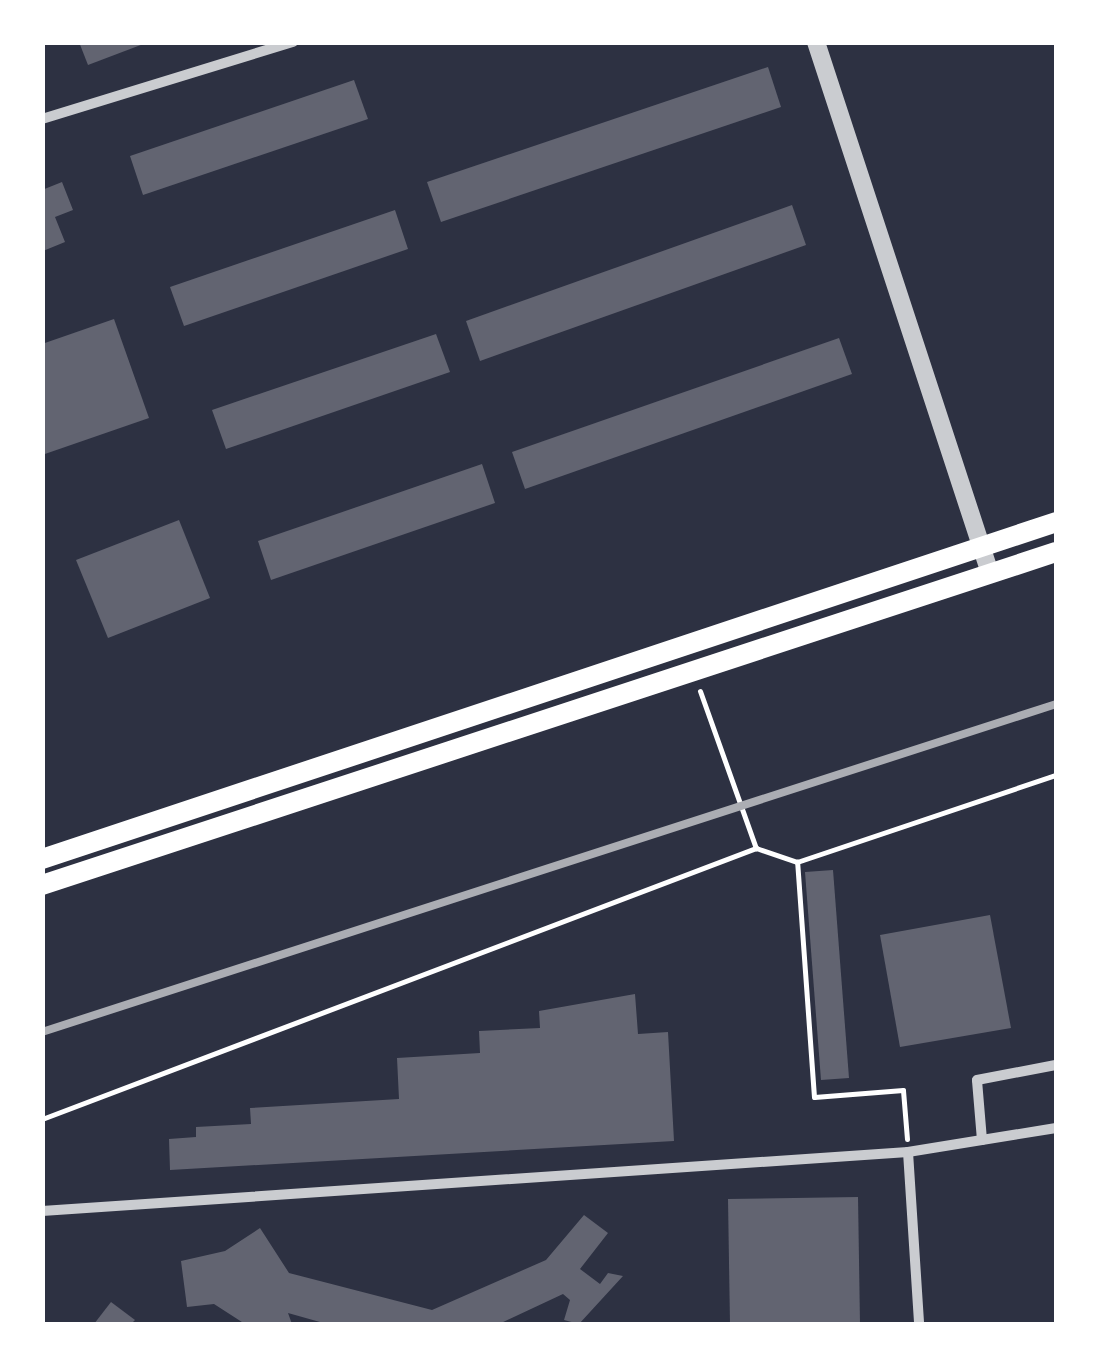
<!DOCTYPE html>
<html>
<head>
<meta charset="utf-8">
<style>
  body { margin:0 }
  #map { position:relative; width:1099px; height:1367px; overflow:hidden; background:#2d3142; font-family:"Playfair Display",serif }
  div>[style] { position:absolute }
  [style*='--x'] { left:calc(var(--x)*1px); top:calc(var(--y)*1px); width:calc(var(--w)*1px); rotate:calc(var(--a)*1deg) }
  .building>* { inset:0; background:#626471 }
  .path>* { height:5px; margin:-2.5px; padding:0 2.5px; transform-origin:2.5px; border-radius:2.5px; background:#fff }
  .minor>* { height:10px; margin:-5px; padding:0 5px; transform-origin:5px; border-radius:5px; background:#caccd0 }
  .tertiary>* { height:18px; margin:-9px; padding:0 9px; transform-origin:9px; border-radius:9px; background:#caccd0 }
  .secondary>* { height:20px; margin:-10px; padding:0 10px; transform-origin:10px; border-radius:10px; background:#fff }
  .rail>* { height:8px; margin:-4px; padding:0 4px; transform-origin:4px; border-radius:4px; background:#abadb3 }
  span { translate:-50% -50%; white-space:nowrap; text-align:center; line-height:1.15; -webkit-text-stroke:8px #fff; paint-order:stroke }
  .frame { position:absolute; inset:0; border:45px solid #fff; pointer-events:none }
</style>
</head>
<body>
<div id="map">
  <div class="building">
    <i style="clip-path:polygon(79px 42px,146px 42px,146px 43px,88px 65px)"></i>
    <i style="clip-path:polygon(768px 67px,781px 107px,441px 222px,427px 182px)"></i>
    <i style="clip-path:polygon(354px 80px,368px 119px,143px 195px,130px 156px)"></i>
    <i style="clip-path:polygon(62px 182px,73px 210px,55px 217px,65px 242px,43px 251px,42px 269px,42px 190px)"></i>
    <i style="clip-path:polygon(792px 205px,806px 245px,480px 361px,466px 321px)"></i>
    <i style="clip-path:polygon(395px 210px,408px 249px,184px 326px,170px 287px)"></i>
    <i style="clip-path:polygon(114px 319px,149px 418px,42px 455px,42px 344px)"></i>
    <i style="clip-path:polygon(436px 334px,450px 372px,226px 449px,212px 410px)"></i>
    <i style="clip-path:polygon(839px 338px,852px 374px,525px 489px,512px 452px)"></i>
    <i style="clip-path:polygon(482px 464px,495px 503px,271px 580px,258px 541px)"></i>
    <i style="clip-path:polygon(179px 520px,210px 598px,108px 638px,76px 560px)"></i>
    <i style="clip-path:polygon(833px 870px,849px 1078px,821px 1080px,805px 872px)"></i>
    <i style="clip-path:polygon(990px 915px,1011px 1028px,900px 1047px,880px 935px)"></i>
    <i style="clip-path:polygon(635px 994px,638px 1034px,668px 1032px,674px 1141px,170px 1170px,169px 1139px,196px 1137px,196px 1127px,251px 1124px,250px 1108px,399px 1099px,397px 1058px,480px 1053px,479px 1031px,540px 1028px,539px 1011px)"></i>
    <i style="clip-path:polygon(858px 1197px,860px 1324px,730px 1324px,728px 1199px)"></i>
    <i style="clip-path:polygon(584px 1215px,608px 1233px,580px 1269px,600px 1284px,608px 1273px,623px 1276px,579px 1324px,564px 1320px,570px 1300px,563px 1294px,499px 1324px,327px 1324px,288px 1313px,292px 1324px,245px 1324px,214px 1304px,187px 1307px,181px 1261px,225px 1251px,260px 1228px,289px 1273px,432px 1310px,546px 1260px)"></i>
    <i style="clip-path:polygon(111px 1302px,135px 1320px,131px 1324px,94px 1324px)"></i>
  </div>
  <div class="path">
    <i style="--x:700;--y:691;--w:167;--a:70.4"></i>
    <i style="--x:42;--y:1119;--w:764;--a:-20.78"></i>
    <i style="--x:756;--y:848;--w:43;--a:18.9"></i>
    <i style="--x:907;--y:1139;--w:49;--a:-94.7"></i>
    <i style="--x:903;--y:1090;--w:89;--a:175.5"></i>
    <i style="--x:814;--y:1097;--w:236;--a:-94.1"></i>
    <i style="--x:797;--y:862;--w:273;--a:-18.6"></i>
  </div>
  <div class="minor">
    <i style="--x:42;--y:119;--w:263;--a:-17.1"></i>
    <i style="--x:982;--y:1140;--w:60;--a:-94.8"></i>
    <i style="--x:977;--y:1080;--w:80;--a:-10.8"></i>
    <i style="--x:908;--y:1152;--w:172;--a:86.3"></i>
    <i style="--x:42;--y:1211;--w:868;--a:-3.9"></i>
    <i style="--x:908;--y:1152;--w:150;--a:-9.2"></i>
  </div>
  <div class="tertiary">
    <i style="--x:816;--y:42;--w:559;--a:71.86"></i>
  </div>
  <div class="secondary">
    <i style="--x:42;--y:859;--w:1069;--a:-18.38"></i>
    <i style="--x:42;--y:885;--w:1067;--a:-18.18"></i>
  </div>
  <div class="rail">
    <i style="--x:42;--y:1032;--w:1066;--a:-17.92"></i>
  </div>
  <div class="frame"></div>
</div>
</body>
</html>
